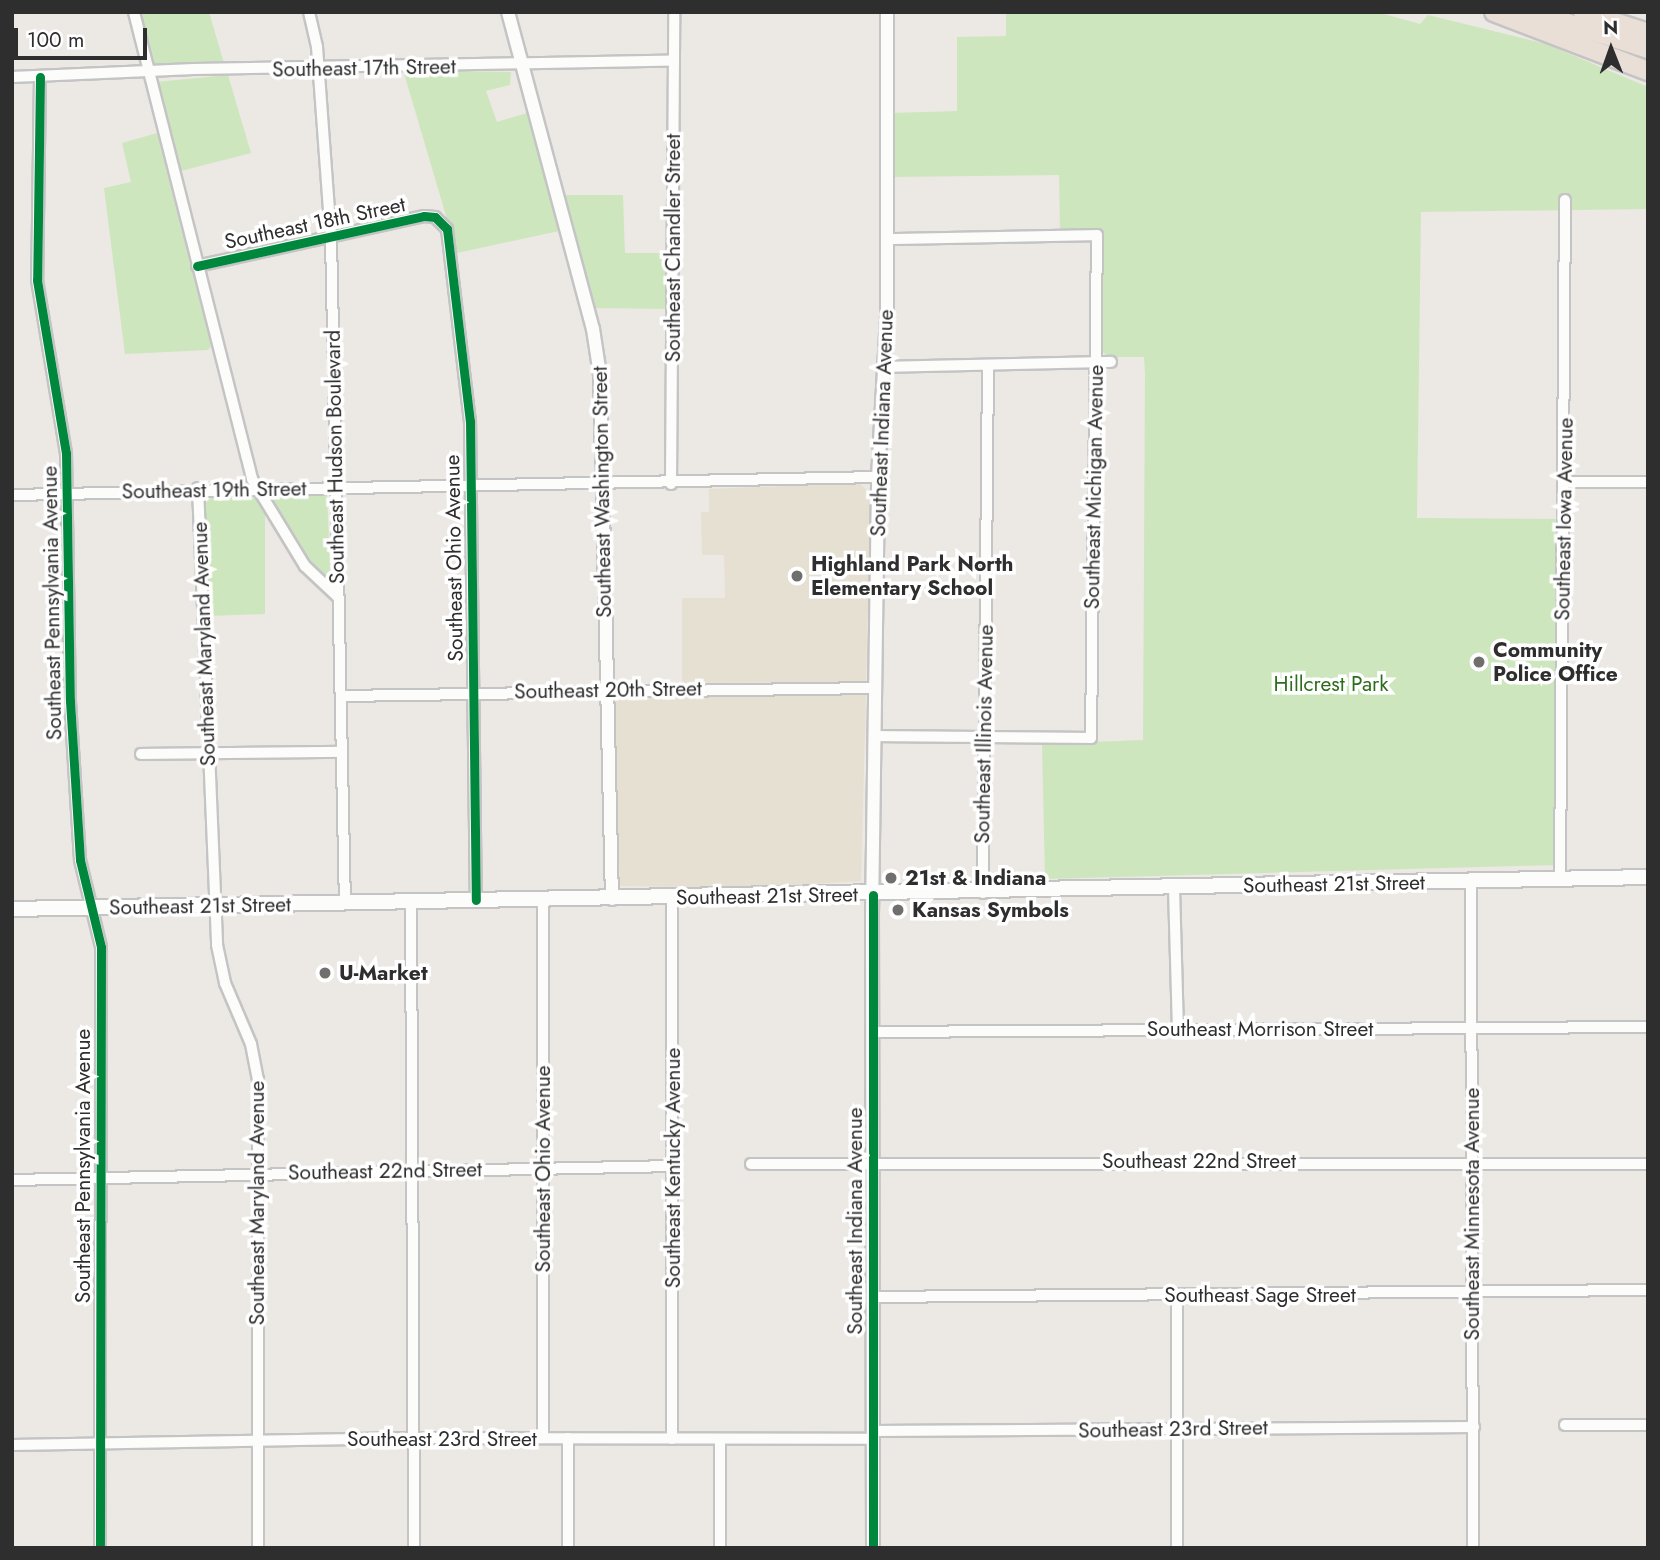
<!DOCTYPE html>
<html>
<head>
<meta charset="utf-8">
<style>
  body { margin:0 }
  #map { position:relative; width:1660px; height:1560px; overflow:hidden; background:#ece8e4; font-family:Jost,sans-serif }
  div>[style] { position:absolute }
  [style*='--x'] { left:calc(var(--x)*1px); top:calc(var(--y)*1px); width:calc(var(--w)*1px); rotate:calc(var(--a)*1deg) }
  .education>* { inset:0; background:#e6e0d3 }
  .green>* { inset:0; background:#cee6be }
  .roads { filter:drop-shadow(2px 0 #c5c4c5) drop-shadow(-2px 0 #c5c4c5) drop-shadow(0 2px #c5c4c5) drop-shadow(0 -2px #c5c4c5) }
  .minor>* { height:10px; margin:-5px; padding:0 5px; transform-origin:5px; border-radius:5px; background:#fcfcfb }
  .tertiary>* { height:12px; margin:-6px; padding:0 6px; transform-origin:6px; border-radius:6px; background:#fcfcfb }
  .secondary>* { height:14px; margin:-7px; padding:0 7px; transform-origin:7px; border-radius:7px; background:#fcfcfb }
  .motorway>* { height:18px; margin:-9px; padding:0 9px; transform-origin:9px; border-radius:9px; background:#eadfd6 }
  .cycleway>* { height:9px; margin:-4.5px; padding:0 4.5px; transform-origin:4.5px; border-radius:4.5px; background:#00873e }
  .dots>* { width:19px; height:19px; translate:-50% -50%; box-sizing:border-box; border:4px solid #fff; border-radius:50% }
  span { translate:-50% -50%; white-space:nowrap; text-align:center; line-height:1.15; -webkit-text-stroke:7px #fff; paint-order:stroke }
  .street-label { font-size:21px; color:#2e2e2e }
  .poi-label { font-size:21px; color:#2e2e2e; font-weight:700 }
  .left { translate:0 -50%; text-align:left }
  .park-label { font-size:21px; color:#2c6e1b }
  .frame { position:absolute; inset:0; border:14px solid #2e2e2e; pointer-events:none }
  .north { position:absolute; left:1576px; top:14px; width:70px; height:70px; -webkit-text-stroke:5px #fff; paint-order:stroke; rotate:359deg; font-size:19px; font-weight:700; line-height:28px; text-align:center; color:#2e2e2e }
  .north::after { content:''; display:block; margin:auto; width:24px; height:32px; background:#2e2e2e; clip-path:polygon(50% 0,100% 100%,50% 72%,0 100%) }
  .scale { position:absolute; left:14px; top:28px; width:133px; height:32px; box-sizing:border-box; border:4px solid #2e2e2e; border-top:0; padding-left:9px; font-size:21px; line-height:24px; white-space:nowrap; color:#2e2e2e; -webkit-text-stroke:5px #fff; paint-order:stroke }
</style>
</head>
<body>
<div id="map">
  <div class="education">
    <i style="clip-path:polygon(859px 483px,871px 494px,866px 682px,682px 683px,682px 598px,725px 598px,724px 555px,702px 555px,701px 512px,709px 512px,709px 489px)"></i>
    <i style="clip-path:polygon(623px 692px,866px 695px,861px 881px,751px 888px,620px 886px,613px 696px)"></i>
  </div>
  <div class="green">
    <i style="clip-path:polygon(136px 12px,209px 12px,224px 63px,152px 64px,145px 58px)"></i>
    <i style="clip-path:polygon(1006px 12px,1377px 12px,1420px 24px,1428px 15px,1546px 44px,1648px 87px,1648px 209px,1421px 212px,1417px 518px,1558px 519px,1556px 865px,1045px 879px,1042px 744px,1143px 740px,1145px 374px,1144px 357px,1108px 357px,1101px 350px,1103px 229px,1060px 230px,1059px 175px,891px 177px,891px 113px,957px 111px,957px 37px,1006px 36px)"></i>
    <i style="clip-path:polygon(403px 70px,511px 72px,510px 85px,486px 91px,497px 122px,527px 113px,559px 231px,457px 253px)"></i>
    <i style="clip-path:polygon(228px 75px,251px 153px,177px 172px,156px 82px)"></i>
    <i style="clip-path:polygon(157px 133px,211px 346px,208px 350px,125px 354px,104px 188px,131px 182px,122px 143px)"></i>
    <i style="clip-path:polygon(563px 195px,623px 195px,625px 253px,667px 253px,667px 309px,592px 308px)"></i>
    <i style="clip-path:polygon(272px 492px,327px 496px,331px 584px,324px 584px,306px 559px,270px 500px)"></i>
    <i style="clip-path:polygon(215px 493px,258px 495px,265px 507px,265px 614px,208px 616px,203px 506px)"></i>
  </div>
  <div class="roads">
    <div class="minor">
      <i style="--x:134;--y:12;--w:482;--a:75.8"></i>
      <i style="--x:252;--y:479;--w:102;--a:58.7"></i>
      <i style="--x:305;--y:566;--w:45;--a:43.2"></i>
      <i style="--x:309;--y:12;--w:36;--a:77"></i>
      <i style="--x:317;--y:47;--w:191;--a:85.8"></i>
      <i style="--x:331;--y:237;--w:667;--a:88.8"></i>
      <i style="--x:12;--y:77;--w:182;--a:-2.5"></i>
      <i style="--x:194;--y:69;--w:480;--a:-1"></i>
      <i style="--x:40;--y:77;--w:203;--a:90.8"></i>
      <i style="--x:37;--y:280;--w:175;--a:80.5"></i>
      <i style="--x:66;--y:453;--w:248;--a:89.1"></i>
      <i style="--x:70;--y:701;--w:159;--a:86.4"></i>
      <i style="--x:80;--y:860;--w:89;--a:76.4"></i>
      <i style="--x:101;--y:947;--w:601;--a:90.1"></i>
      <i style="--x:197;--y:266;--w:232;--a:-12.4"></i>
      <i style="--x:424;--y:216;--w:11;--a:5"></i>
      <i style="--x:435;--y:217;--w:17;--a:45"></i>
      <i style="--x:447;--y:229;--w:193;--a:83.2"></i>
      <i style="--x:470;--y:421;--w:479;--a:89.3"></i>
      <i style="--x:884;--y:367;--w:227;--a:-1.3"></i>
      <i style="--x:1565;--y:482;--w:83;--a:0"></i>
      <i style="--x:671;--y:484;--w:472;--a:-89.6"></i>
      <i style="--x:198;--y:488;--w:457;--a:87.6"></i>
      <i style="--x:217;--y:945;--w:39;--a:78"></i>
      <i style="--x:225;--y:983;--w:66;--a:66.9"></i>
      <i style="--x:251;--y:1044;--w:36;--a:79"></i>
      <i style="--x:258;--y:1079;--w:469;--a:90"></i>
      <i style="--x:12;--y:495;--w:866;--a:-1.19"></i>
      <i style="--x:341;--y:696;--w:534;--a:-0.86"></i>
      <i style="--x:875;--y:736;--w:216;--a:0.5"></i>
      <i style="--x:1091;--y:738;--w:503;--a:-89.32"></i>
      <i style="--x:1097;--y:235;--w:210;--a:178.9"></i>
      <i style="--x:141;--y:754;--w:201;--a:-0.6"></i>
      <i style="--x:1560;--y:879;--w:679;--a:-89.58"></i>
      <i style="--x:1471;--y:881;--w:667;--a:89.83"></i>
      <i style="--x:1174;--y:888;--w:141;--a:88.4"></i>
      <i style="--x:983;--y:893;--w:527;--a:-89.46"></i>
      <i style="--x:543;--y:900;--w:538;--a:90"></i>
      <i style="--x:411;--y:902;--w:646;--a:89.73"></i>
      <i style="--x:872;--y:1032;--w:776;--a:-0.37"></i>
      <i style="--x:751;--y:1164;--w:897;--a:0"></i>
      <i style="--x:12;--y:1180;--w:661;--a:-1.21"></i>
      <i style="--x:1177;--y:1295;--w:253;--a:90"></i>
      <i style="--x:872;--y:1297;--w:776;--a:-0.52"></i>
      <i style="--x:1565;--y:1425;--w:83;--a:0"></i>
      <i style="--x:873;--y:1431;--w:601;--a:-0.38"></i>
      <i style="--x:672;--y:1439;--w:541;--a:-90"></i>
      <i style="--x:720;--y:1439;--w:109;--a:90"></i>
      <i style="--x:12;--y:1445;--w:401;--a:-1"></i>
      <i style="--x:413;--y:1438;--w:459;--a:0.1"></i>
      <i style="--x:568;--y:1548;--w:110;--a:-90"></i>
    </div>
    <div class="tertiary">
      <i style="--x:508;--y:12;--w:328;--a:75"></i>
      <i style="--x:593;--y:329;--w:47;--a:81.3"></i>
      <i style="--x:600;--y:375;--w:524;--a:88.69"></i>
      <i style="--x:873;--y:1548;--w:633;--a:-90.09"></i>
      <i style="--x:872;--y:915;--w:438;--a:-89.2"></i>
      <i style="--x:878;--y:477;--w:160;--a:-86.8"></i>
      <i style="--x:887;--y:317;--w:305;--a:-90"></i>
    </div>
    <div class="secondary">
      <i style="--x:12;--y:909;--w:1636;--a:-1.12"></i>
    </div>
    <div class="motorway">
      <i style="--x:1494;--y:12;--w:165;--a:21"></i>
      <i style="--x:1533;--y:12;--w:121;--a:17.8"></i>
      <i style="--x:1583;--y:12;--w:68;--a:17.9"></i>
    </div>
  </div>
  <div class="cycleway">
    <i style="--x:40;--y:77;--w:203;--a:90.8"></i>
    <i style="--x:37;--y:280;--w:175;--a:80.5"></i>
    <i style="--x:66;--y:453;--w:248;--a:89.1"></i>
    <i style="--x:70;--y:701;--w:159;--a:86.4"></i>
    <i style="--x:80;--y:860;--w:89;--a:76.4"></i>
    <i style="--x:101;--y:947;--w:601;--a:90.1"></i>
    <i style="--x:197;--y:266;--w:232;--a:-12.4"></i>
    <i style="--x:424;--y:216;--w:11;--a:5"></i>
    <i style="--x:435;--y:217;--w:17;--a:45"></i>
    <i style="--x:447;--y:229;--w:193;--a:83.2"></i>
    <i style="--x:470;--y:421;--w:479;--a:89.3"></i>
    <i style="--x:873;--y:1548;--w:653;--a:-90"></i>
  </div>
  <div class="dots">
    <i style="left:797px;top:576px;background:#706f6e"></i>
    <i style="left:1479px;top:662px;background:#706f6e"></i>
    <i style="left:891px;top:878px;background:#706f6e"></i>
    <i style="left:898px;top:910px;background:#706f6e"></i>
    <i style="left:325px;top:973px;background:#706f6e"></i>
  </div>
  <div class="street-label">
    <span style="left:364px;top:68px;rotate:-1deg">Southeast 17th Street</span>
    <span style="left:315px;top:223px;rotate:-12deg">Southeast 18th Street</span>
    <span style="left:673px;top:248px;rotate:-90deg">Southeast Chandler Street</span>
    <span style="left:882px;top:423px;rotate:-88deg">Southeast Indiana Avenue</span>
    <span style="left:335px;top:457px;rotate:-91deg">Southeast Hudson Boulevard</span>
    <span style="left:1094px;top:487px;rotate:-89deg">Southeast Michigan Avenue</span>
    <span style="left:214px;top:490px;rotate:-1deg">Southeast 19th Street</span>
    <span style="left:602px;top:492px;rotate:-91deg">Southeast Washington Street</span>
    <span style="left:1564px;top:519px;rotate:-89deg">Southeast Iowa Avenue</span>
    <span style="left:454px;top:558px;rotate:-91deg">Southeast Ohio Avenue</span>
    <span style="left:52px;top:603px;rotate:-91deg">Southeast Pennsylvania Avenue</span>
    <span style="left:204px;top:644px;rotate:-92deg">Southeast Maryland Avenue</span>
    <span style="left:608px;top:690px;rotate:-1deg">Southeast 20th Street</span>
    <span style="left:984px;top:734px;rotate:-89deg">Southeast Illinois Avenue</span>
    <span style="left:1334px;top:884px;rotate:-1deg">Southeast 21st Street</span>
    <span style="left:767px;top:896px;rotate:-1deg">Southeast 21st Street</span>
    <span style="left:200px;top:906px;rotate:-1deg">Southeast 21st Street</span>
    <span style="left:1260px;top:1029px">Southeast Morrison Street</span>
    <span style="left:1199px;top:1161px">Southeast 22nd Street</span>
    <span style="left:83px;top:1166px;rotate:-90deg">Southeast Pennsylvania Avenue</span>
    <span style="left:673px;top:1168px;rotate:-90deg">Southeast Kentucky Avenue</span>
    <span style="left:543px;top:1169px;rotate:-90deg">Southeast Ohio Avenue</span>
    <span style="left:385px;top:1171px;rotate:-1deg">Southeast 22nd Street</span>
    <span style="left:257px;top:1203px;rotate:-90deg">Southeast Maryland Avenue</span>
    <span style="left:1472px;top:1214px;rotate:-90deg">Southeast Minnesota Avenue</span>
    <span style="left:855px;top:1221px;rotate:-90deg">Southeast Indiana Avenue</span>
    <span style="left:1260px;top:1295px">Southeast Sage Street</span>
    <span style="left:1173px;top:1429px;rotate:-1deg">Southeast 23rd Street</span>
    <span style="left:442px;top:1439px">Southeast 23rd Street</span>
  </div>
  <div class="poi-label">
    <span class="left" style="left:811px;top:576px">Highland Park North<br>Elementary School</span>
    <span class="left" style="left:1493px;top:662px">Community<br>Police Office</span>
    <span class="left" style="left:905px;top:878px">21st &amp; Indiana</span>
    <span class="left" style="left:912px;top:910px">Kansas Symbols</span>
    <span class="left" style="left:339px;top:973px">U-Market</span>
  </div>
  <div class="park-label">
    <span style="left:1331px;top:684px">Hillcrest Park</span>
  </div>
  <div class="frame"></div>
  <div class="north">N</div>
  <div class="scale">100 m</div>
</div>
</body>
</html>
